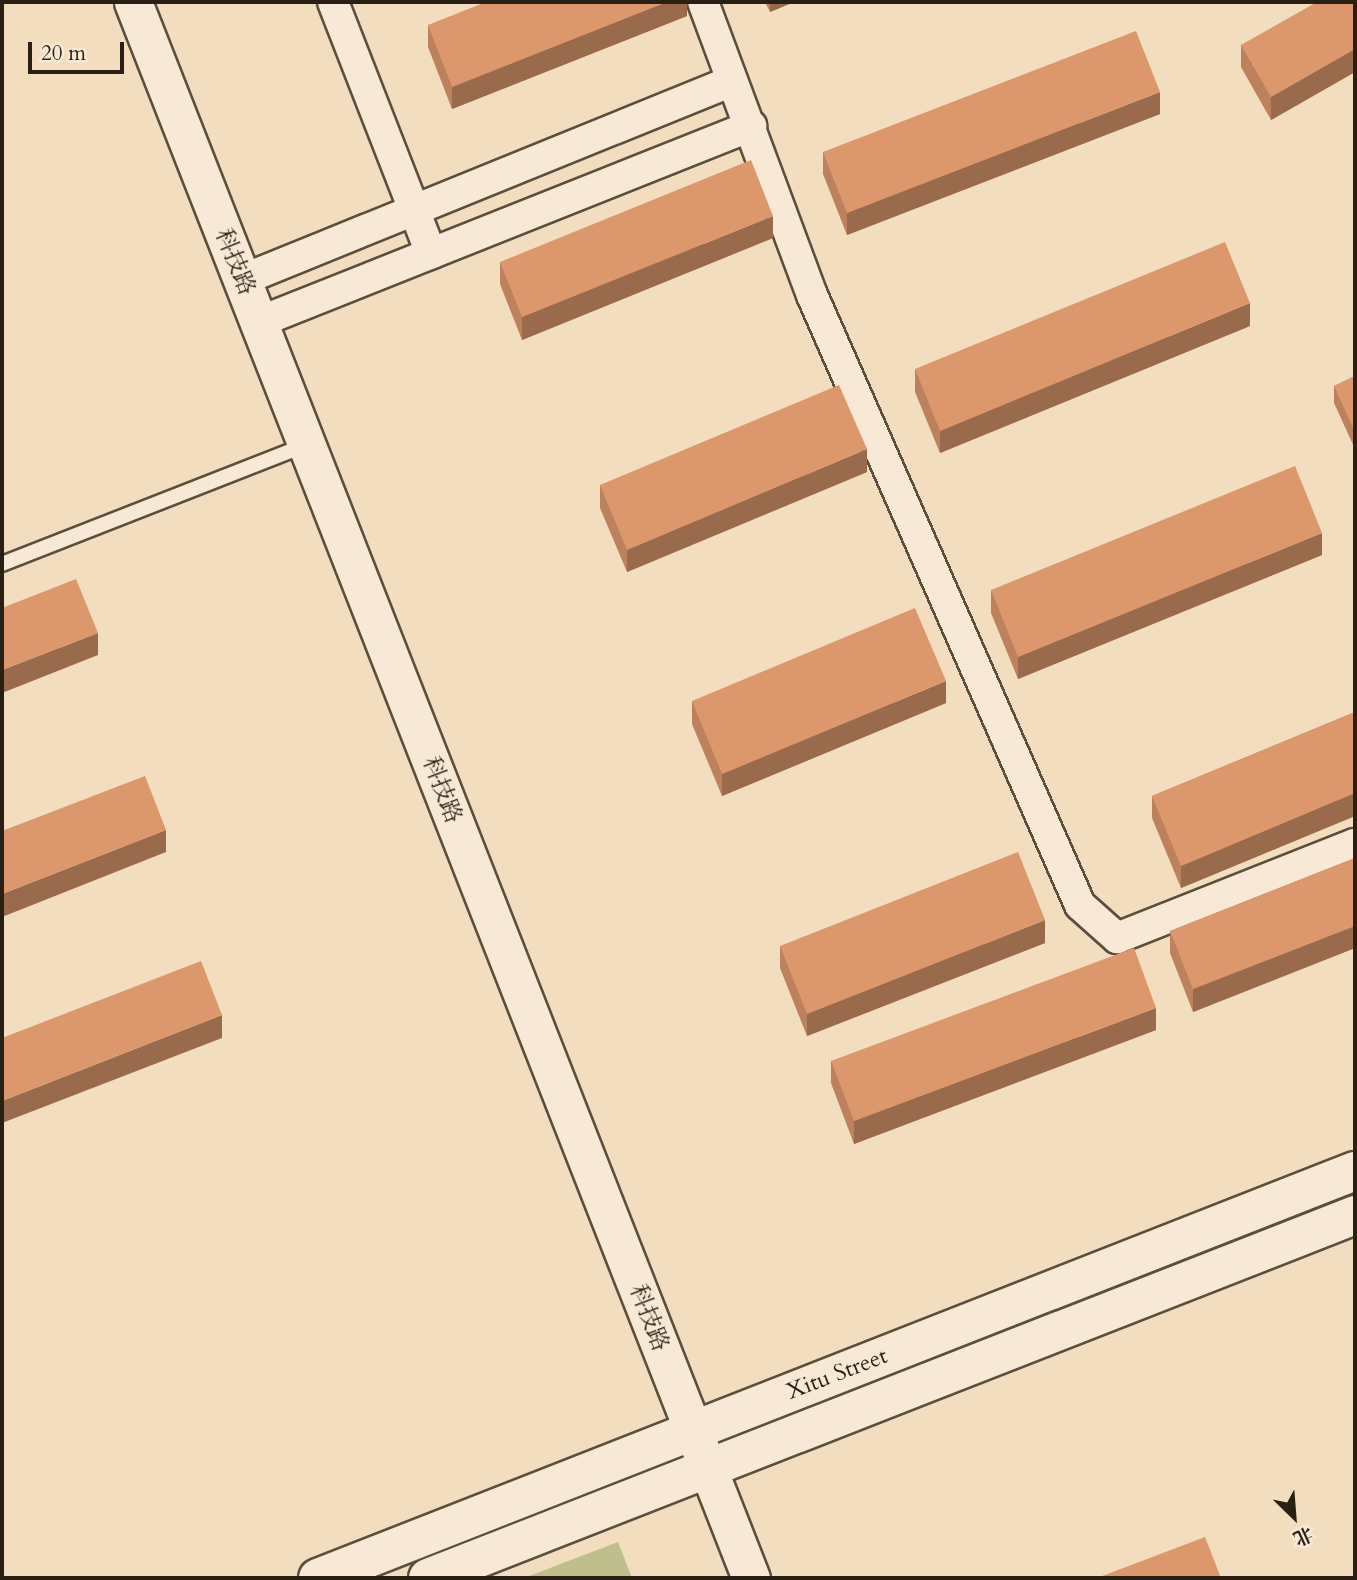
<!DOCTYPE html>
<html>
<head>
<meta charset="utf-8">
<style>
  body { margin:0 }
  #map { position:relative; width:1357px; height:1580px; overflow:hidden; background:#f2ddbe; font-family:Cardo,"Noto Serif SC",serif }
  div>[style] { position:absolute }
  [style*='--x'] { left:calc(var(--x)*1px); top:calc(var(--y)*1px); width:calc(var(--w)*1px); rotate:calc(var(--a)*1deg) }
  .green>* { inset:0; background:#bfbf8e }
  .roads { filter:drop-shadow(2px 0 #5b4e3f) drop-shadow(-2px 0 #5b4e3f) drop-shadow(0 2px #5b4e3f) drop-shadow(0 -2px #5b4e3f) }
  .service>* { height:14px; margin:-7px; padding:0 7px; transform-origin:7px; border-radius:7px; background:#f7e9d5 }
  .minor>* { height:30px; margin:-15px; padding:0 15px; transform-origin:15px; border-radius:15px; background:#f7e9d5 }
  .tertiary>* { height:37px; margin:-18.5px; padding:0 18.5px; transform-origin:18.5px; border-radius:18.5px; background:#f7e9d5 }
  .secondary>* { height:38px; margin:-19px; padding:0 19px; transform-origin:19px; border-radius:19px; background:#f7e9d5 }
  .wall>* { inset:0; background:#bd825d }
  .shaded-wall>* { inset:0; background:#9a6a4c }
  .building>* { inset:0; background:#dc976c }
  span { translate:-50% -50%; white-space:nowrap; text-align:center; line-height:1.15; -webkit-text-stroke:7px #f7e9d5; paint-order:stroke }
  .street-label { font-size:23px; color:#291f15 }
  .frame { position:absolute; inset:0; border:4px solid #291f15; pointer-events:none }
  .north { position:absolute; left:1259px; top:1482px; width:70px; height:70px; -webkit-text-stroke:5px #f7e9d5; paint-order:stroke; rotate:155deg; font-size:19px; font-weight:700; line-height:28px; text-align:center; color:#291f15 }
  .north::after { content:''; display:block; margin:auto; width:24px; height:32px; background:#291f15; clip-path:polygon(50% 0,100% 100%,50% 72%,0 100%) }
  .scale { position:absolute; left:28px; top:42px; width:96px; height:32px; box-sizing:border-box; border:4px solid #291f15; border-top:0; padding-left:9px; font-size:21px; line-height:24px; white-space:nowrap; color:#291f15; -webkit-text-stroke:5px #f7e9d5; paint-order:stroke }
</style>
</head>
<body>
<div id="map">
  <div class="green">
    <i style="clip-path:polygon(618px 1542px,632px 1578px,524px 1578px)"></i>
  </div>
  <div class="roads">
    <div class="service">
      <i style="--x:2;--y:564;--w:326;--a:-21.4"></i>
    </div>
    <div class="minor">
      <i style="--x:333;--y:2;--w:270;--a:68.7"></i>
      <i style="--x:703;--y:2;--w:313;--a:69.6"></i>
      <i style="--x:812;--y:295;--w:666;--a:66.28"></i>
      <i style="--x:1080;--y:905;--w:50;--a:41.7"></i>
      <i style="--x:1117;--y:938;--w:256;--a:-21.6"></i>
      <i style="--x:242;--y:280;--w:529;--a:-22.1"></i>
      <i style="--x:259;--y:322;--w:530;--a:-21.72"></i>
    </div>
    <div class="tertiary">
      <i style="--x:133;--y:2;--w:1693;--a:68.59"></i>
    </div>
    <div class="secondary">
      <i style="--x:318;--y:1578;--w:1114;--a:-21.43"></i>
      <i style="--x:428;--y:1578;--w:996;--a:-21.38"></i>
    </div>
  </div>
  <div class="wall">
    <i style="clip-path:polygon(687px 2px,687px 16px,452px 109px,428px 47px,428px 25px)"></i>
    <i style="clip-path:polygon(765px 2px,794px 2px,770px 12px)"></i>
    <i style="clip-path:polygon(1355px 2px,1355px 72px,1271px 120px,1241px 67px,1241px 45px)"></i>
    <i style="clip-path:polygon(1160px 114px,847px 235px,823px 174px,823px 152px)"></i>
    <i style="clip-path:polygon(773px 238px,522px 340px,500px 284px,500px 262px)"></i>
    <i style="clip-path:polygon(1250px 326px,940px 453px,915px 392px,915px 369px)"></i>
    <i style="clip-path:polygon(1355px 376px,1355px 449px,1334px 403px,1334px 386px)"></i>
    <i style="clip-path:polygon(867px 472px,627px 572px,600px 508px,600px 485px)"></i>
    <i style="clip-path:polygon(1322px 555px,1018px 679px,991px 613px,991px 590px)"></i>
    <i style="clip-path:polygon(692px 701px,946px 703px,722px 796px,692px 724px)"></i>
    <i style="clip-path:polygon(1355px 712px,1355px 816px,1181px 888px,1152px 818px,1152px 796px)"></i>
    <i style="clip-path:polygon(1355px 858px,1355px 948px,1193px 1012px,1170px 953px,1170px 931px)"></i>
    <i style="clip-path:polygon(1045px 943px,807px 1036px,780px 968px,780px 946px)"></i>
    <i style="clip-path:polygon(1156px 1030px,854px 1144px,831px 1083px,831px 1061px)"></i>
  </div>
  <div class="shaded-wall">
    <i style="clip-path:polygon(667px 2px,687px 2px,687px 16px,452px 109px,452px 87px)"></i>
    <i style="clip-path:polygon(770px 2px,794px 2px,770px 12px)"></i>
    <i style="clip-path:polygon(1355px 49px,1355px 72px,1271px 120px,1271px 97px)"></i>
    <i style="clip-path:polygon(1160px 92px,1160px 114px,847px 235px,847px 213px)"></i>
    <i style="clip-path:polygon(773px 216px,773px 238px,522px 340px,522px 317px)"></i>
    <i style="clip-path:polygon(1250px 303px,1250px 326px,940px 453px,940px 431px)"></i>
    <i style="clip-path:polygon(867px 449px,867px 472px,627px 572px,627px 550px)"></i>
    <i style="clip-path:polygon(1322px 533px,1322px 555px,1018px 679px,1018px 657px)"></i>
    <i style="clip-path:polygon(98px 633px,98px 655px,2px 693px,2px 670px)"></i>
    <i style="clip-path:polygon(946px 681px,946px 703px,722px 796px,722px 774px)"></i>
    <i style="clip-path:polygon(1355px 793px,1355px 816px,1181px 888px,1181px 866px)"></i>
    <i style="clip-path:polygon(166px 830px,166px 852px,2px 917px,2px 894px)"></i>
    <i style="clip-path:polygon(1045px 920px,1045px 943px,807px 1036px,807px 1014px)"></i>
    <i style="clip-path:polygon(1355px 926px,1355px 948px,1193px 1012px,1193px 989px)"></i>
    <i style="clip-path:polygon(1156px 1008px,1156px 1030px,854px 1144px,854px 1121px)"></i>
    <i style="clip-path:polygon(222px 1015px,222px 1038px,2px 1123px,2px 1101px)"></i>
  </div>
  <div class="building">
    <i style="clip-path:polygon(486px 2px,667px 2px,452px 87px,428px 25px)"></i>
    <i style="clip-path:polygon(1317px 2px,1355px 2px,1355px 49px,1271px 97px,1241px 45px)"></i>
    <i style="clip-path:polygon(1136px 31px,1160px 92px,847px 213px,823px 152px)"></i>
    <i style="clip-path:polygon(751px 160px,773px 216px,522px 317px,500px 262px)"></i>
    <i style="clip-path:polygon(1225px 242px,1250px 303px,940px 431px,915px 369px)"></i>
    <i style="clip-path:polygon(1355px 376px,1355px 432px,1334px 386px)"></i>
    <i style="clip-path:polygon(839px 385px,867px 449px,627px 550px,600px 485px)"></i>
    <i style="clip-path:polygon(1295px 466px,1322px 533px,1018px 657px,991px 590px)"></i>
    <i style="clip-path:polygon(76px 579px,98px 633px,2px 670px,2px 608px)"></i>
    <i style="clip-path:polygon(915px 608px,946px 681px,722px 774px,692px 701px)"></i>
    <i style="clip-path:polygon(1355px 712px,1355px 793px,1181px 866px,1152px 796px)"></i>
    <i style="clip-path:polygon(145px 776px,166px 830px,2px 894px,2px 831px)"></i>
    <i style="clip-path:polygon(1018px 852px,1045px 920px,807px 1014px,780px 946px)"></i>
    <i style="clip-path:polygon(1355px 858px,1355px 926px,1193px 989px,1170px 931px)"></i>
    <i style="clip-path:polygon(1134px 948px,1156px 1008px,854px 1121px,831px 1061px)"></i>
    <i style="clip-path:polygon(201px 961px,222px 1015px,2px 1101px,2px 1038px)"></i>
    <i style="clip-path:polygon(1205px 1537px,1221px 1578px,1097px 1578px)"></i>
  </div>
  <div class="street-label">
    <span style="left:235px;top:262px;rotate:68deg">科技路</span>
    <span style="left:442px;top:790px;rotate:69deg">科技路</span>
    <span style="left:649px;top:1318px;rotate:69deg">科技路</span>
    <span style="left:837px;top:1374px;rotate:-21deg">Xitu Street</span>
  </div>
  <div class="frame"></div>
  <div class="north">北</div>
  <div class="scale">20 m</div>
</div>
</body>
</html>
